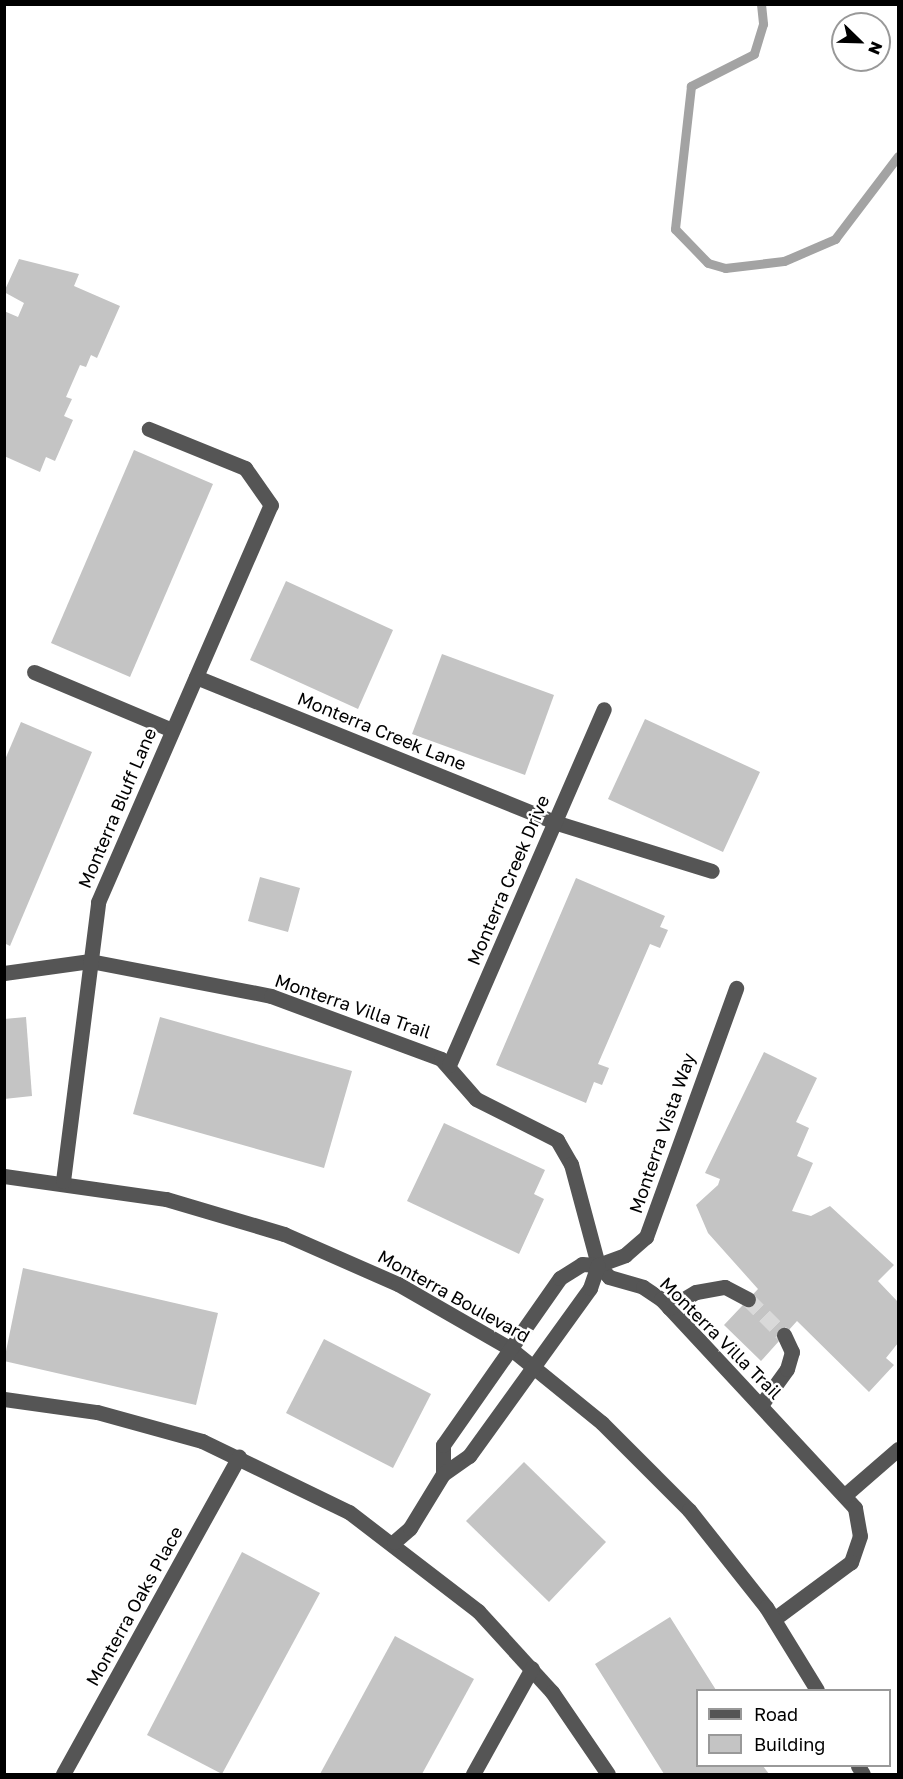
<!DOCTYPE html>
<html>
<head>
<meta charset="utf-8">
<style>
  body { margin:0 }
  #map { position:relative; width:903px; height:1779px; overflow:hidden; background:#fff; font-family:"Golos Text",sans-serif }
  div>[style] { position:absolute }
  [style*='--x'] { left:calc(var(--x)*1px); top:calc(var(--y)*1px); width:calc(var(--w)*1px); rotate:calc(var(--a)*1deg) }
  .stream>* { height:9px; margin:-4.5px; padding:0 4.5px; transform-origin:4.5px; border-radius:4.5px; background:#a3a3a3 }
  .building>* { inset:0; background:#c4c4c4 }
  .minor-tunnel>* { height:15px; margin-top:-7.5px; transform-origin:0; background:repeating-linear-gradient(90deg,#d9d9d9 0 15px,transparent 0 23px) }
  .minor>* { height:15px; margin:-7.5px; padding:0 7.5px; transform-origin:7.5px; border-radius:7.5px; background:#555 }
  span { translate:-50% -50%; white-space:nowrap; text-align:center; line-height:1.15; -webkit-text-stroke:5px #fff; paint-order:stroke }
  .street-label { font-size:18px; color:#000 }
  .frame { position:absolute; inset:0; border:6px solid #000; pointer-events:none }
  .legend { position:absolute; left:696px; top:1689px; width:195px; height:78px; box-sizing:border-box; background:#fff; border:2px solid #999; margin:0; padding:8px 10px; list-style:none; font-size:18px; color:#000 }
  .legend li { display:flex; align-items:center; gap:12px; height:30px }
  .legend b { width:30px; border:2px solid #999 }
  .north { position:absolute; left:831px; top:12px; width:60px; height:60px; box-sizing:border-box; background:#fff; border:2px solid #999; border-radius:50%; rotate:113deg; font-size:16px; font-weight:700; line-height:24px; text-align:center; color:#000 }
  .north::after { content:''; display:block; margin:auto; width:21px; height:27px; background:#000; clip-path:polygon(50% 0,100% 100%,50% 72%,0 100%) }
</style>
</head>
<body>
<div id="map">
  <div class="stream">
    <i style="--x:761;--y:4;--w:20;--a:84"></i>
    <i style="--x:763;--y:24;--w:31;--a:107"></i>
    <i style="--x:754;--y:54;--w:71;--a:153.1"></i>
    <i style="--x:691;--y:86;--w:144;--a:96.4"></i>
    <i style="--x:675;--y:229;--w:47;--a:45.9"></i>
    <i style="--x:708;--y:263;--w:18;--a:16"></i>
    <i style="--x:725;--y:268;--w:59;--a:-6.8"></i>
    <i style="--x:784;--y:261;--w:56;--a:-23.3"></i>
    <i style="--x:835;--y:239;--w:104;--a:-52.8"></i>
  </div>
  <div class="building">
    <i style="clip-path:polygon(19px 259px,79px 274px,74px 286px,120px 306px,97px 358px,91px 355px,86px 367px,80px 365px,66px 397px,72px 399px,64px 416px,73px 420px,55px 461px,46px 457px,40px 472px,4px 456px,4px 311px,18px 317px,24px 303px,4px 292px)"></i>
    <i style="clip-path:polygon(134px 450px,213px 484px,130px 677px,51px 643px)"></i>
    <i style="clip-path:polygon(286px 581px,393px 630px,358px 709px,250px 660px)"></i>
    <i style="clip-path:polygon(442px 654px,554px 695px,525px 775px,412px 734px)"></i>
    <i style="clip-path:polygon(645px 719px,760px 772px,723px 852px,608px 799px)"></i>
    <i style="clip-path:polygon(21px 722px,92px 752px,10px 946px,4px 943px,4px 762px)"></i>
    <i style="clip-path:polygon(260px 877px,300px 888px,288px 932px,248px 921px)"></i>
    <i style="clip-path:polygon(576px 878px,665px 916px,660px 927px,668px 930px,660px 948px,650px 944px,598px 1064px,609px 1068px,602px 1085px,594px 1082px,586px 1103px,496px 1065px)"></i>
    <i style="clip-path:polygon(26px 1017px,32px 1096px,4px 1099px,4px 1019px)"></i>
    <i style="clip-path:polygon(160px 1017px,352px 1071px,324px 1168px,133px 1114px)"></i>
    <i style="clip-path:polygon(764px 1052px,817px 1078px,796px 1122px,809px 1128px,797px 1156px,813px 1163px,792px 1211px,811px 1216px,830px 1206px,894px 1265px,878px 1281px,898px 1302px,898px 1343px,886px 1358px,894px 1365px,869px 1392px,797px 1321px,761px 1361px,724px 1325px,758px 1289px,708px 1233px,696px 1205px,718px 1185px,720px 1179px,705px 1173px)"></i>
    <i style="clip-path:polygon(444px 1123px,545px 1170px,534px 1194px,544px 1199px,519px 1254px,407px 1201px)"></i>
    <i style="clip-path:polygon(23px 1268px,218px 1313px,196px 1405px,4px 1361px)"></i>
    <i style="clip-path:polygon(324px 1339px,431px 1394px,393px 1468px,286px 1413px)"></i>
    <i style="clip-path:polygon(524px 1462px,606px 1542px,549px 1602px,466px 1521px)"></i>
    <i style="clip-path:polygon(242px 1552px,320px 1593px,222px 1774px,147px 1735px)"></i>
    <i style="clip-path:polygon(670px 1617px,716px 1690px,698px 1690px,698px 1766px,763px 1766px,769px 1774px,664px 1774px,595px 1664px)"></i>
    <i style="clip-path:polygon(395px 1636px,474px 1679px,422px 1774px,320px 1774px)"></i>
  </div>
  <div class="minor-tunnel">
    <i style="--x:748;--y:1299;--w:51;--a:45"></i>
  </div>
  <div class="minor">
    <i style="--x:34;--y:672;--w:150;--a:22.8"></i>
    <i style="--x:196;--y:677;--w:386;--a:22"></i>
    <i style="--x:554;--y:822;--w:165;--a:17.2"></i>
    <i style="--x:4;--y:973;--w:87;--a:-7.9"></i>
    <i style="--x:90;--y:961;--w:184;--a:10.9"></i>
    <i style="--x:271;--y:996;--w:181;--a:20.3"></i>
    <i style="--x:441;--y:1059;--w:53;--a:48.8"></i>
    <i style="--x:476;--y:1099;--w:91;--a:26.8"></i>
    <i style="--x:557;--y:1140;--w:28;--a:60"></i>
    <i style="--x:571;--y:1164;--w:105;--a:75"></i>
    <i style="--x:598;--y:1265;--w:16;--a:47"></i>
    <i style="--x:609;--y:1277;--w:35;--a:16"></i>
    <i style="--x:643;--y:1287;--w:22;--a:34"></i>
    <i style="--x:661;--y:1299;--w:285;--a:47.1"></i>
    <i style="--x:855;--y:1508;--w:28;--a:80"></i>
    <i style="--x:860;--y:1536;--w:28;--a:109"></i>
    <i style="--x:851;--y:1562;--w:96;--a:143.5"></i>
    <i style="--x:449;--y:1065;--w:388;--a:-66.5"></i>
    <i style="--x:4;--y:1176;--w:164;--a:8.1"></i>
    <i style="--x:166;--y:1199;--w:123;--a:16.5"></i>
    <i style="--x:284;--y:1234;--w:124;--a:23.7"></i>
    <i style="--x:398;--y:1284;--w:130;--a:29.9"></i>
    <i style="--x:511;--y:1349;--w:117;--a:39.1"></i>
    <i style="--x:602;--y:1423;--w:123;--a:45"></i>
    <i style="--x:689;--y:1510;--w:124;--a:51.6"></i>
    <i style="--x:766;--y:1607;--w:97;--a:58.4"></i>
    <i style="--x:63;--y:1181;--w:281;--a:-82.8"></i>
    <i style="--x:98;--y:902;--w:433;--a:-66.5"></i>
    <i style="--x:271;--y:505;--w:45;--a:-125.1"></i>
    <i style="--x:245;--y:468;--w:104;--a:-157.9"></i>
    <i style="--x:669;--y:1308;--w:31;--a:-31"></i>
    <i style="--x:696;--y:1292;--w:29;--a:-10"></i>
    <i style="--x:725;--y:1287;--w:26;--a:28"></i>
    <i style="--x:4;--y:1399;--w:94;--a:8"></i>
    <i style="--x:97;--y:1412;--w:109;--a:15.4"></i>
    <i style="--x:202;--y:1441;--w:163;--a:25.8"></i>
    <i style="--x:349;--y:1512;--w:163;--a:37.5"></i>
    <i style="--x:478;--y:1611;--w:110;--a:47.6"></i>
    <i style="--x:552;--y:1692;--w:99;--a:55.7"></i>
    <i style="--x:761;--y:1405;--w:44;--a:-54.2"></i>
    <i style="--x:787;--y:1369;--w:18;--a:-74"></i>
    <i style="--x:792;--y:1352;--w:19;--a:-115"></i>
    <i style="--x:443;--y:1474;--w:29;--a:-90"></i>
    <i style="--x:443;--y:1445;--w:204;--a:-55"></i>
    <i style="--x:560;--y:1278;--w:26;--a:-32"></i>
    <i style="--x:582;--y:1264;--w:16;--a:4"></i>
    <i style="--x:598;--y:1265;--w:29;--a:-20"></i>
    <i style="--x:625;--y:1255;--w:28;--a:-41"></i>
    <i style="--x:646;--y:1237;--w:265;--a:-70.1"></i>
    <i style="--x:845;--y:1495;--w:70;--a:-41"></i>
    <i style="--x:394;--y:1542;--w:21;--a:-41"></i>
    <i style="--x:410;--y:1528;--w:63;--a:-58.6"></i>
    <i style="--x:443;--y:1474;--w:32;--a:-35"></i>
    <i style="--x:469;--y:1456;--w:207;--a:-54.2"></i>
    <i style="--x:590;--y:1288;--w:24;--a:-71"></i>
    <i style="--x:858;--y:1766;--w:9;--a:58"></i>
    <i style="--x:63;--y:1774;--w:363;--a:-61"></i>
    <i style="--x:473;--y:1774;--w:121;--a:-60.9"></i>
  </div>
  <div class="street-label">
    <span style="left:382px;top:731px;rotate:22deg">Monterra Creek Lane</span>
    <span style="left:117px;top:808px;rotate:-67deg">Monterra Bluff Lane</span>
    <span style="left:508px;top:880px;rotate:-67deg">Monterra Creek Drive</span>
    <span style="left:353px;top:1006px;rotate:19deg">Monterra Villa Trail</span>
    <span style="left:662px;top:1133px;rotate:-71deg">Monterra Vista Way</span>
    <span style="left:454px;top:1296px;rotate:29deg">Monterra Boulevard</span>
    <span style="left:721px;top:1338px;rotate:45deg">Monterra Villa Trail</span>
    <span style="left:134px;top:1606px;rotate:-61deg">Monterra Oaks Place</span>
  </div>
  <div class="frame"></div>
  <ul class="legend">
  <li><b style="height:8px;background:#555"></b>Road</li>
  <li><b style="height:16px;background:#c4c4c4"></b>Building</li>
  </ul>
  <div class="north">N</div>
</div>
</body>
</html>
